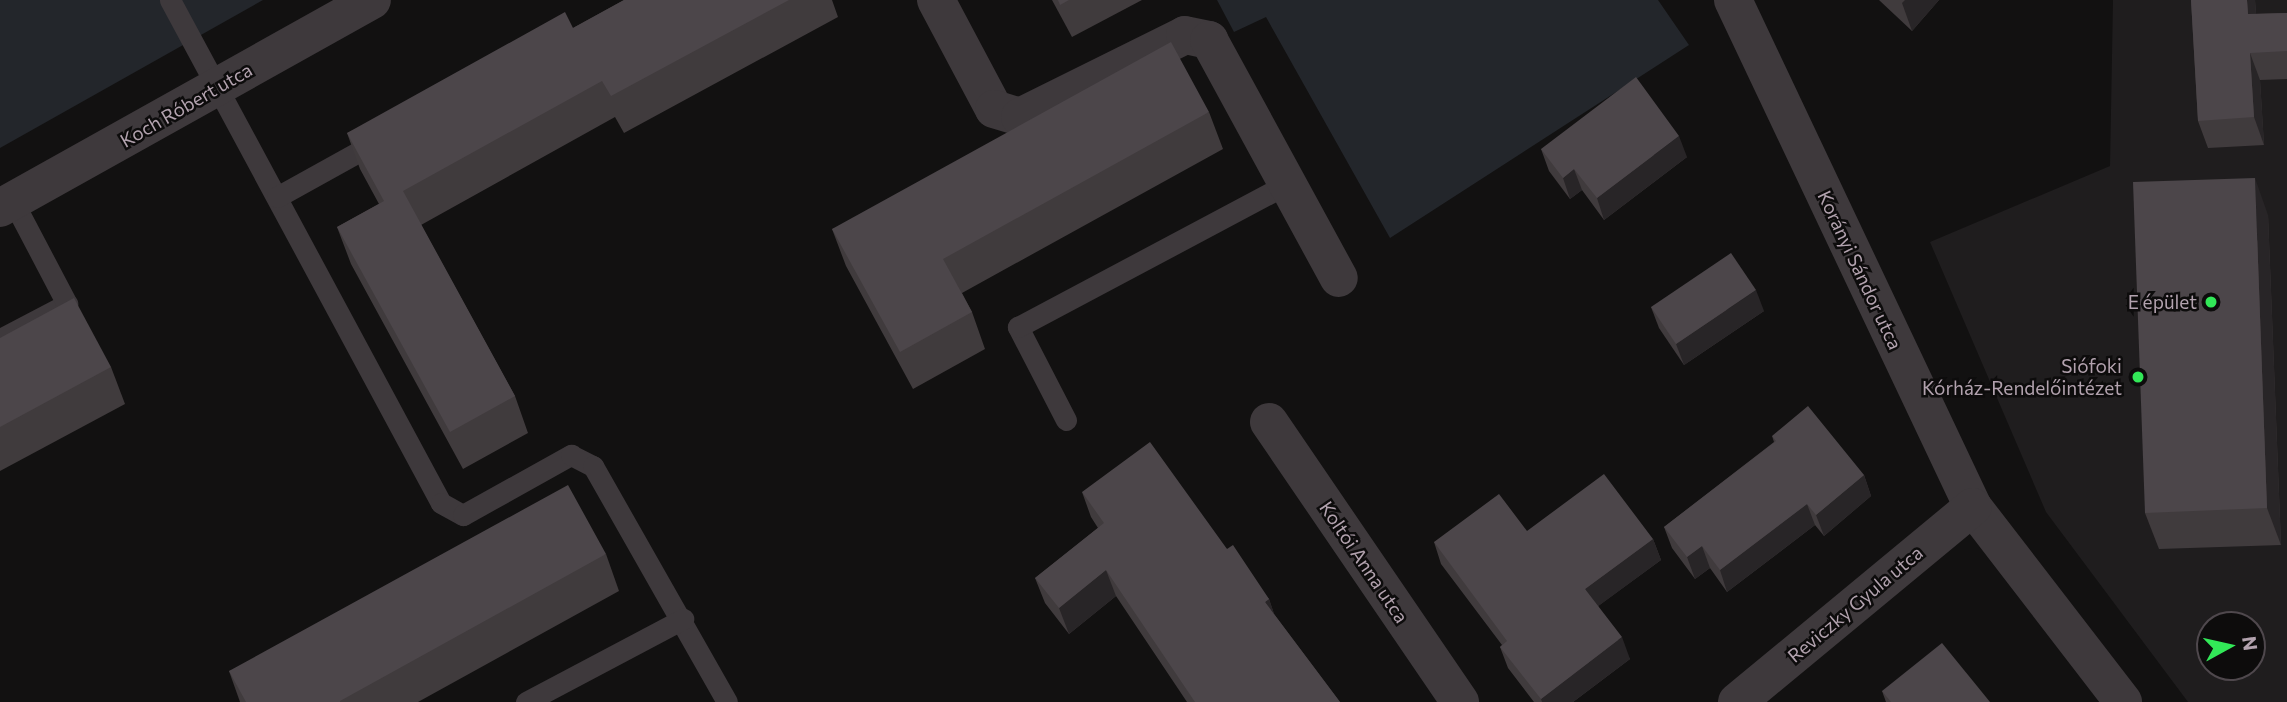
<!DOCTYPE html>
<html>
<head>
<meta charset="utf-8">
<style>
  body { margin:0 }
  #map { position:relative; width:2287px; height:702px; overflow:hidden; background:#121111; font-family:Commissioner,sans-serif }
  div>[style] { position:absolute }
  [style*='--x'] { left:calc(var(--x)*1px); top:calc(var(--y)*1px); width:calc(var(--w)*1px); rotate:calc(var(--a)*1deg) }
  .built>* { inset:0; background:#1f1d1e }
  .green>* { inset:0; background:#23262b }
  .lane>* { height:21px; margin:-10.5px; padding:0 10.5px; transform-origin:10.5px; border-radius:10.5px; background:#3e393c }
  .street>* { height:38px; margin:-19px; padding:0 19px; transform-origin:19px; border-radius:19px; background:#3e393c }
  .wall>* { inset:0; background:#403b3d }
  .shaded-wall>* { inset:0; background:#282527 }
  .building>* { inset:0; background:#4c464a }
  .dots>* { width:19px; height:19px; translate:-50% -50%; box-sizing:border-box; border:4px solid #0d0c0c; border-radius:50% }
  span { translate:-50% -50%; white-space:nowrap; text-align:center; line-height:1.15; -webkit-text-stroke:5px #0d0c0c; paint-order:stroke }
  .street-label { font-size:19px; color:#b2a2ae }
  .poi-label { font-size:19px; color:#b2a2ae }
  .right { translate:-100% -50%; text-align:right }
  .north { position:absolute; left:2196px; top:611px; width:70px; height:70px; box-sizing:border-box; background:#0d0c0c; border:2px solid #4f484d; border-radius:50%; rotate:82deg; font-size:19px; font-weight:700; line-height:28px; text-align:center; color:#b2a2ae }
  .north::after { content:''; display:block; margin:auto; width:24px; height:32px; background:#32e858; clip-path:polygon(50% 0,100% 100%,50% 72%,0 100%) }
</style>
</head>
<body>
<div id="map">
  <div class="built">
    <i style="clip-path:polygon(evenodd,2113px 0,2287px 0,2287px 702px,2188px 702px,2046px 512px,1930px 242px,2110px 166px,2113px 0,2210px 625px,2252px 625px,2252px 667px,2210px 667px,2210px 625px)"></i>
  </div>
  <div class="green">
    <i style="clip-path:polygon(0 0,263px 0,0 148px)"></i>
    <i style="clip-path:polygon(1217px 0,1658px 0,1689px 45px,1390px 238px,1266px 17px,1234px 32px)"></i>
  </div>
  <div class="lane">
    <i style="--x:170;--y:0;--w:571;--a:61.69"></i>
    <i style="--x:441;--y:503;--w:25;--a:29"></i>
    <i style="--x:463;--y:515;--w:124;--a:-29.1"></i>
    <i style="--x:571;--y:455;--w:25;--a:27"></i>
    <i style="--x:593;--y:466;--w:271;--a:60.4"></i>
    <i style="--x:277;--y:197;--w:118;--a:-29"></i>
    <i style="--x:0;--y:339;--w:76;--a:-27.6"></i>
    <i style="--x:67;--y:304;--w:116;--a:-117.7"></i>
    <i style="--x:1066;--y:420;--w:105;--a:-117.3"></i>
    <i style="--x:1018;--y:327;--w:305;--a:-28"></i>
    <i style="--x:526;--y:702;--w:178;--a:-27.9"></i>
  </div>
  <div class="street">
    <i style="--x:936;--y:0;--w:123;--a:62"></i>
    <i style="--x:994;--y:109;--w:27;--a:17"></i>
    <i style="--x:1020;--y:117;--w:184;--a:-26.4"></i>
    <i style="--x:1185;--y:35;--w:25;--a:12"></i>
    <i style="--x:1209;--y:40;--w:271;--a:61.4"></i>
    <i style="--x:1733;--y:0;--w:561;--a:64.67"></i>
    <i style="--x:1973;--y:507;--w:246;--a:52.4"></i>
    <i style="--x:0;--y:208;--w:426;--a:-29.2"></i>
    <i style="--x:1269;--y:422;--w:339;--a:55.7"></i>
    <i style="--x:1737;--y:702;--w:306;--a:-39.6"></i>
  </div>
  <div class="wall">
    <i style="clip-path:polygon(624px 0,832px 0,838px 17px,624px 133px,615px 117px,421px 225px,515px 396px,528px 433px,463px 469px,351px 264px,337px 227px,379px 204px,360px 169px,347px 133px,573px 28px)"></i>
    <i style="clip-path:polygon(1052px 0,1142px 0,1072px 37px)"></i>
    <i style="clip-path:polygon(1879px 0,1939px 0,1912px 31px)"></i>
    <i style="clip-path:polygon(2191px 0,2255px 0,2256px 14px,2287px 13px,2287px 79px,2260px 80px,2264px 145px,2208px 148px,2198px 121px)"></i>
    <i style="clip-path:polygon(1209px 112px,1223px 149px,962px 293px,972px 312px,985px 349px,913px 389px,846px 266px,832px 229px)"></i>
    <i style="clip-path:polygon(1541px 149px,1687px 157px,1604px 220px,1582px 190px,1570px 199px,1549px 171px)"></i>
    <i style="clip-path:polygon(2268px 215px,2281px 545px,2159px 549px,2145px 513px)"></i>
    <i style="clip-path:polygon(1651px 307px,1764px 311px,1684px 365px,1659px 328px)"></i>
    <i style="clip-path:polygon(0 338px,111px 367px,125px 404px,0 471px)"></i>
    <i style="clip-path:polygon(1772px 436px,1864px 475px,1871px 496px,1824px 536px,1815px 525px,1727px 592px,1710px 568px,1695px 579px,1672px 548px,1664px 527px,1774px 442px)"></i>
    <i style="clip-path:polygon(1082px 492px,1227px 549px,1269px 599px,1274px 614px,1340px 702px,1187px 702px,1116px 596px,1069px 634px,1045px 603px,1035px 578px,1098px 528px,1091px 517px)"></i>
    <i style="clip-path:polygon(1527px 531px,1653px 539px,1661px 560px,1598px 606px,1630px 659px,1573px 702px,1534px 702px,1508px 668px,1500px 647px,1502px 645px,1441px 564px,1434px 542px)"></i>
    <i style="clip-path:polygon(606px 554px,619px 591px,418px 702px,240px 702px,229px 671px)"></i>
    <i style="clip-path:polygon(1882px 691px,1990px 702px,1886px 702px)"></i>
  </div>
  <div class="shaded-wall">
    <i style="clip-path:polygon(1905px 0,1939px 0,1912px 31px,1902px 3px)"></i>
    <i style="clip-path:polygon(2247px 0,2255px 0,2258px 42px,2248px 14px)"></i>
    <i style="clip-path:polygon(2250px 53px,2260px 80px,2264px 145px,2254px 117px)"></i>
    <i style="clip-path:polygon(1679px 136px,1687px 157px,1604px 220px,1597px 198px)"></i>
    <i style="clip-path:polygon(1574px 169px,1582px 190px,1570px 199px,1563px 178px)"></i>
    <i style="clip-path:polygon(2255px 178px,2268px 215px,2281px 545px,2267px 508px)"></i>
    <i style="clip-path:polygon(1756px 290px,1764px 311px,1684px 365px,1676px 344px)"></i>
    <i style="clip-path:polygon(1864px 475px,1871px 496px,1824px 536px,1816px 515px)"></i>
    <i style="clip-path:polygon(1807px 504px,1815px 525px,1727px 592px,1720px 570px)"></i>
    <i style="clip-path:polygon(1653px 539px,1661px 560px,1593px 610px,1585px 589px)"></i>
    <i style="clip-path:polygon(1702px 546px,1710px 568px,1695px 579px,1687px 557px)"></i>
    <i style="clip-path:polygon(1106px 570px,1116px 596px,1069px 634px,1059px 608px)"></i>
    <i style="clip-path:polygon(1269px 599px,1278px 625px,1265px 602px)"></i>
    <i style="clip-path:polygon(1622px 637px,1630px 659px,1573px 702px,1542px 702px,1541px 699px)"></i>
  </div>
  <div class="building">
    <i style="clip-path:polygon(624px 0,789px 0,611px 96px,602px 81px,403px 191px,515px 396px,450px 432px,337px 227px,384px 201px,347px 133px,565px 12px,573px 28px)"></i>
    <i style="clip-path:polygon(1058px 0,1069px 0,1060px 5px)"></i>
    <i style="clip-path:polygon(2191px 0,2247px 0,2248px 14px,2287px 13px,2287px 51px,2250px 53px,2254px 117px,2198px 121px)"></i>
    <i style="clip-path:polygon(1171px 42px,1209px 112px,943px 259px,972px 312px,900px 352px,832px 229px)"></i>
    <i style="clip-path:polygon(1636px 77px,1679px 136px,1597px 198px,1574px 169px,1563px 178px,1541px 149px)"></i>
    <i style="clip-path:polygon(2255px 178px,2267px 508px,2145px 513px,2133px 182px)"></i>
    <i style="clip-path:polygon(1731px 253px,1756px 290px,1676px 344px,1651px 307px)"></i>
    <i style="clip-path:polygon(74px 298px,111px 367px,0 427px,0 338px)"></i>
    <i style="clip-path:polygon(1808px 406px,1864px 475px,1816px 515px,1807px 504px,1720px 570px,1702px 546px,1687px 557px,1664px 527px,1776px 441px,1772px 436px)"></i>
    <i style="clip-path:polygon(1150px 442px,1227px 549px,1233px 545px,1269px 599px,1265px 602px,1340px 702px,1195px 702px,1106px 570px,1059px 608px,1035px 578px,1104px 523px,1082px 492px)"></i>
    <i style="clip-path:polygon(1604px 474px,1653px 539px,1585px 589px,1622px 637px,1541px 699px,1500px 647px,1507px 641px,1434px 542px,1499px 494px,1527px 531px)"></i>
    <i style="clip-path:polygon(568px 485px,606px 554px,340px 701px,340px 702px,246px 702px,229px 671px)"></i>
    <i style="clip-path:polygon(1942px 643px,1990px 702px,1891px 702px,1882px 691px)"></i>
  </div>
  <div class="dots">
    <i style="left:2211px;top:302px;background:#32e858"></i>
    <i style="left:2138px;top:377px;background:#32e858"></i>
  </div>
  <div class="street-label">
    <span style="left:186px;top:105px;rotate:-30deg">Koch Róbert utca</span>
    <span style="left:1860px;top:270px;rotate:65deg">Korányi Sándor utca</span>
    <span style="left:1364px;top:562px;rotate:56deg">Koltói Anna utca</span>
    <span style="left:1855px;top:604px;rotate:-40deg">Reviczky Gyula utca</span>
  </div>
  <div class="poi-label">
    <span class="right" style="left:2197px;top:302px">E épület</span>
    <span class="right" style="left:2122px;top:377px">Siófoki<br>Kórház-Rendelőintézet</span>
  </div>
  <div class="north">N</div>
</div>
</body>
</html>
